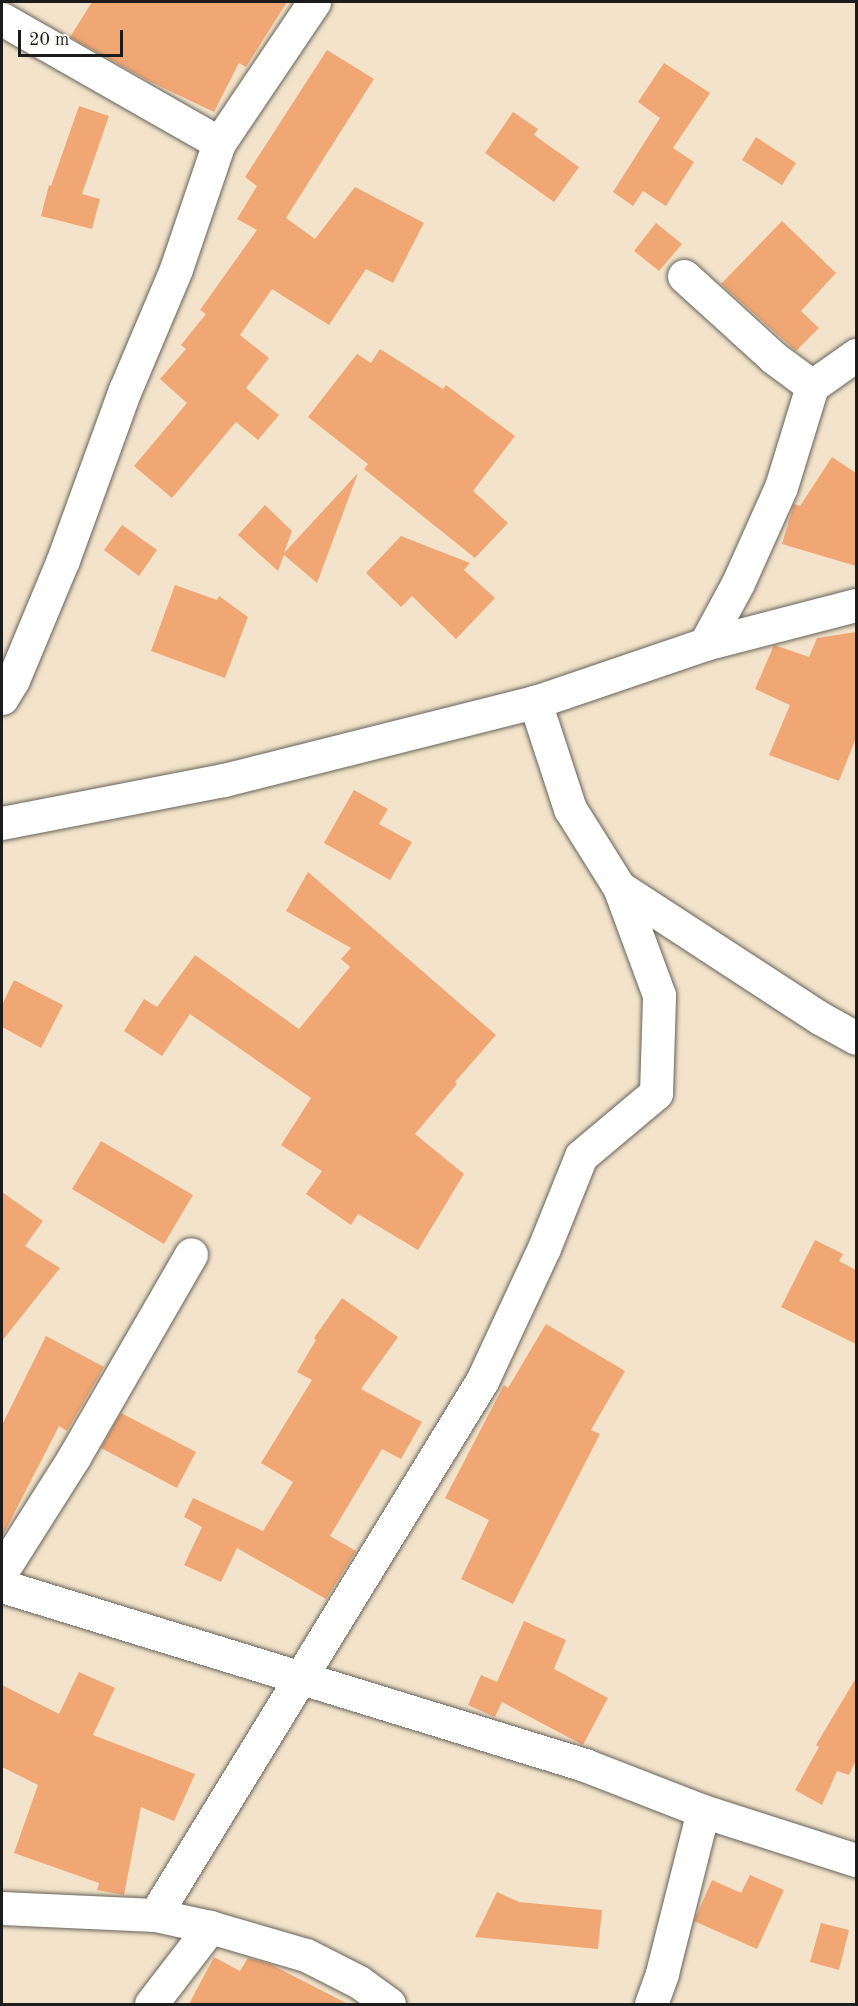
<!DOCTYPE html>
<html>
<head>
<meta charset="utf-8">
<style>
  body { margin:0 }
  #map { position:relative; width:858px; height:2006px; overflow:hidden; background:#f2e3ca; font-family:"Old Standard TT",serif }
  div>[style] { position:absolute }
  .building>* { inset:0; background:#f1a774 }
  .roads { filter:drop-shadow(0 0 2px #676259) drop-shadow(0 0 2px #676259) }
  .minor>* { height:33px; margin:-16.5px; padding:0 16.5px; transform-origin:16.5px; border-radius:16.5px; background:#fff }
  span { translate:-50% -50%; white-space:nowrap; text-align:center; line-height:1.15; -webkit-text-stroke:5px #f6f6f2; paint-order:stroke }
  .frame { position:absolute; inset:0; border:3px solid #1c1c1c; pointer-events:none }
  .scale { position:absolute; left:18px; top:30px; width:105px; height:27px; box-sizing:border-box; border:3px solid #1c1c1c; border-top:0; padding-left:8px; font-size:18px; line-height:21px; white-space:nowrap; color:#1c1c1c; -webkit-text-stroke:4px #f6f6f2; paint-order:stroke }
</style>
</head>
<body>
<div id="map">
  <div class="building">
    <i style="clip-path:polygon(92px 2px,287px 2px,246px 67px,239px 63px,214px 112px,147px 80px,70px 37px)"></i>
    <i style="clip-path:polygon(327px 50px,374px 79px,286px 218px,315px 239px,355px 187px,424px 223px,393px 283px,366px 269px,329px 325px,272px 289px,240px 335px,269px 358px,246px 388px,279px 415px,258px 440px,236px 422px,172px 498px,134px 466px,187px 403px,160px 379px,186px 349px,181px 345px,206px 314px,200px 310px,257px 230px,237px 219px,257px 186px,245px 177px)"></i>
    <i style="clip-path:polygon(664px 63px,710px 93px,673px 148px,694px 162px,666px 206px,643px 191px,633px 206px,613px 192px,660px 118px,638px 102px)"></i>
    <i style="clip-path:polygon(79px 106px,109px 116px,82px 194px,100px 199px,92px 229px,41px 216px,49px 185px,51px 186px)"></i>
    <i style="clip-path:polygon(513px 112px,538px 129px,534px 135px,579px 167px,554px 202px,485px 153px)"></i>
    <i style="clip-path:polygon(756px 137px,796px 163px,782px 185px,742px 160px)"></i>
    <i style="clip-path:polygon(782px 221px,836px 273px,801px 311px,819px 328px,796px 351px,721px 284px)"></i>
    <i style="clip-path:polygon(656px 223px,682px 244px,659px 271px,634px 251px)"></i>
    <i style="clip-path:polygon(380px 349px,443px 389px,446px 385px,515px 436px,473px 491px,508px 523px,475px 558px,364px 469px,368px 464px,308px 417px,357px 354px,371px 363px)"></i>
    <i style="clip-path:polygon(832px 457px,856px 473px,856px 566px,782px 544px,794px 504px,800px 506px)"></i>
    <i style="clip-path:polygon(358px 473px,317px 583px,284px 555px,278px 571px,238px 535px,265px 505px,292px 531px,284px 553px)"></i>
    <i style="clip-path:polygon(122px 525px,157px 550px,139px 576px,104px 550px)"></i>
    <i style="clip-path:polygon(401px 536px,470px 563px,464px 570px,495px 598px,456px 639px,412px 596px,401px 607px,366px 573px)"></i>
    <i style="clip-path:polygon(175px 585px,217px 600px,219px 596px,248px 617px,225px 678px,151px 651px)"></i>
    <i style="clip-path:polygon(856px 632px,856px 738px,839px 781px,769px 755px,790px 705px,755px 689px,774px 645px,809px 657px,817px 638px)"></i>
    <i style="clip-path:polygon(354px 790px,388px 809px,379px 824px,412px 842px,390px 880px,324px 843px)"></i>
    <i style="clip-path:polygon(308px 872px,496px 1035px,455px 1082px,457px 1084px,415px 1134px,464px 1174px,418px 1250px,358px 1214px,351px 1225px,306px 1194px,322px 1171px,281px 1145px,311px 1098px,190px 1014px,162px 1056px,124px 1031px,144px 999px,157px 1007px,195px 955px,299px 1029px,350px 967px,341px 959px,351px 948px,286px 911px)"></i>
    <i style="clip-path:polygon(14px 980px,63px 1005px,41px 1048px,2px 1027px,2px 1005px)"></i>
    <i style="clip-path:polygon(101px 1141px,193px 1195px,164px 1244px,72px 1189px)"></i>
    <i style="clip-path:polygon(2px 1192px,43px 1221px,25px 1246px,60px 1268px,2px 1341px)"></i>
    <i style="clip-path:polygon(815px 1240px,843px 1254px,839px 1261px,856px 1270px,856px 1344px,781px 1307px)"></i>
    <i style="clip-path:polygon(342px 1298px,398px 1337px,361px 1389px,422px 1422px,401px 1459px,382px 1449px,330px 1536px,356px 1551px,326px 1599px,237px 1548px,221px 1582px,184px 1565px,202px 1527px,184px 1517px,193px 1498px,263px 1531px,293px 1482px,261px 1463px,312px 1380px,297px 1372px,316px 1340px,314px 1338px)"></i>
    <i style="clip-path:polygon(546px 1324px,625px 1371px,591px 1430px,600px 1434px,513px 1604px,461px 1579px,489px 1520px,445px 1498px,504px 1385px,508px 1388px)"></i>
    <i style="clip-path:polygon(46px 1336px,104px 1367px,67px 1431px,59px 1426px,2px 1537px,2px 1425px)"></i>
    <i style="clip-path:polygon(121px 1413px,196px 1452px,177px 1488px,101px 1448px)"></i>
    <i style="clip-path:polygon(524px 1621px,566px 1640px,554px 1669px,608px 1698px,583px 1745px,502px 1702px,495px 1717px,468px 1705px,481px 1675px,497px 1682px)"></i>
    <i style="clip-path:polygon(79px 1672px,115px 1688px,93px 1735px,195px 1774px,174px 1821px,141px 1807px,124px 1895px,97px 1890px,99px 1883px,14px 1853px,38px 1785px,2px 1767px,2px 1685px,59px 1714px)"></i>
    <i style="clip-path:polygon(856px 1678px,856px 1760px,849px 1775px,837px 1771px,822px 1805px,795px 1790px,819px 1747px,816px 1745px)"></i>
    <i style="clip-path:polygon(750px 1875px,784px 1890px,757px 1949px,694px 1921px,712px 1880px,741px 1893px)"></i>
    <i style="clip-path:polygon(497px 1892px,519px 1902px,602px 1910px,598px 1949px,475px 1937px)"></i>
    <i style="clip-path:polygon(821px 1923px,849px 1930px,839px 1970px,810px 1962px)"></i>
    <i style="clip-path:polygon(214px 1957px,240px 1971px,248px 1958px,270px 1964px,348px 2004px,189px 2004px)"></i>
  </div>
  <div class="roads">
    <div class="minor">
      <i style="left:2px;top:19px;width:250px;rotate:29.7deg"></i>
      <i style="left:684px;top:276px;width:122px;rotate:42.3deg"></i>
      <i style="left:774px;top:358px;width:47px;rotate:36.4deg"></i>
      <i style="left:705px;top:644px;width:69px;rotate:-61.6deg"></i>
      <i style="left:738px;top:583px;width:105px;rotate:-65.9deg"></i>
      <i style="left:781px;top:487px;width:106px;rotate:-72.9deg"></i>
      <i style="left:812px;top:386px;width:54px;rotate:-35.2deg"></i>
      <i style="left:2px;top:698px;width:21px;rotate:-59deg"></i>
      <i style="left:13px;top:680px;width:130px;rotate:-67.4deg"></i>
      <i style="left:63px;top:560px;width:181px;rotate:-70deg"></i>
      <i style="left:125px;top:390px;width:131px;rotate:-67.1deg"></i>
      <i style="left:176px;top:269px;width:133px;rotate:-71.2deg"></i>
      <i style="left:219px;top:143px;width:170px;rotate:-56deg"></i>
      <i style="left:2px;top:823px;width:226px;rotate:-11deg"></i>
      <i style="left:224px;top:780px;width:321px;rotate:-14.1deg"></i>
      <i style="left:535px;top:702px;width:180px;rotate:-18.8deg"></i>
      <i style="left:705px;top:644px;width:156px;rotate:-14.5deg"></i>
      <i style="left:619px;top:887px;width:240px;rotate:33.1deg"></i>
      <i style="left:820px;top:1018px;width:41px;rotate:29.1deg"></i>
      <i style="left:2px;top:1571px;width:135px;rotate:-57.7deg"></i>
      <i style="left:74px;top:1457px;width:234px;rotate:-60deg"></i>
      <i style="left:2px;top:1586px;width:610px;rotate:17.07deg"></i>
      <i style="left:585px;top:1765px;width:127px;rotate:21.3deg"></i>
      <i style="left:703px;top:1811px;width:161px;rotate:17.8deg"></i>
      <i style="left:2px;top:1908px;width:153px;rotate:2.6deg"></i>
      <i style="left:155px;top:1915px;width:56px;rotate:12.3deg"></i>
      <i style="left:210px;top:1927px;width:100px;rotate:16.3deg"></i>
      <i style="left:306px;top:1955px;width:59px;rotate:27deg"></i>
      <i style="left:359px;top:1982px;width:37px;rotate:36deg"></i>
      <i style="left:155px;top:1915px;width:626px;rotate:-58.52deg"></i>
      <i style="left:482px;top:1381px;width:147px;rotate:-65deg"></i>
      <i style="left:544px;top:1248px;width:99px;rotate:-68.1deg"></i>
      <i style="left:581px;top:1156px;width:98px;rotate:-40deg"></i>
      <i style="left:656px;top:1093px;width:98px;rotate:-88.2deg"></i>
      <i style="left:659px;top:995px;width:115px;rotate:-110.3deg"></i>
      <i style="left:619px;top:887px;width:92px;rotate:-122.1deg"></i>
      <i style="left:570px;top:809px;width:113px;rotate:-108.1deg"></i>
      <i style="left:151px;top:2004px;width:97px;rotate:-52.5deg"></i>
      <i style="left:651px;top:2004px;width:33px;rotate:-70deg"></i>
      <i style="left:662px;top:1973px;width:167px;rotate:-75.8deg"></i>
    </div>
  </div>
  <div class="frame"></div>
  <div class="scale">20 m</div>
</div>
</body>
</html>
